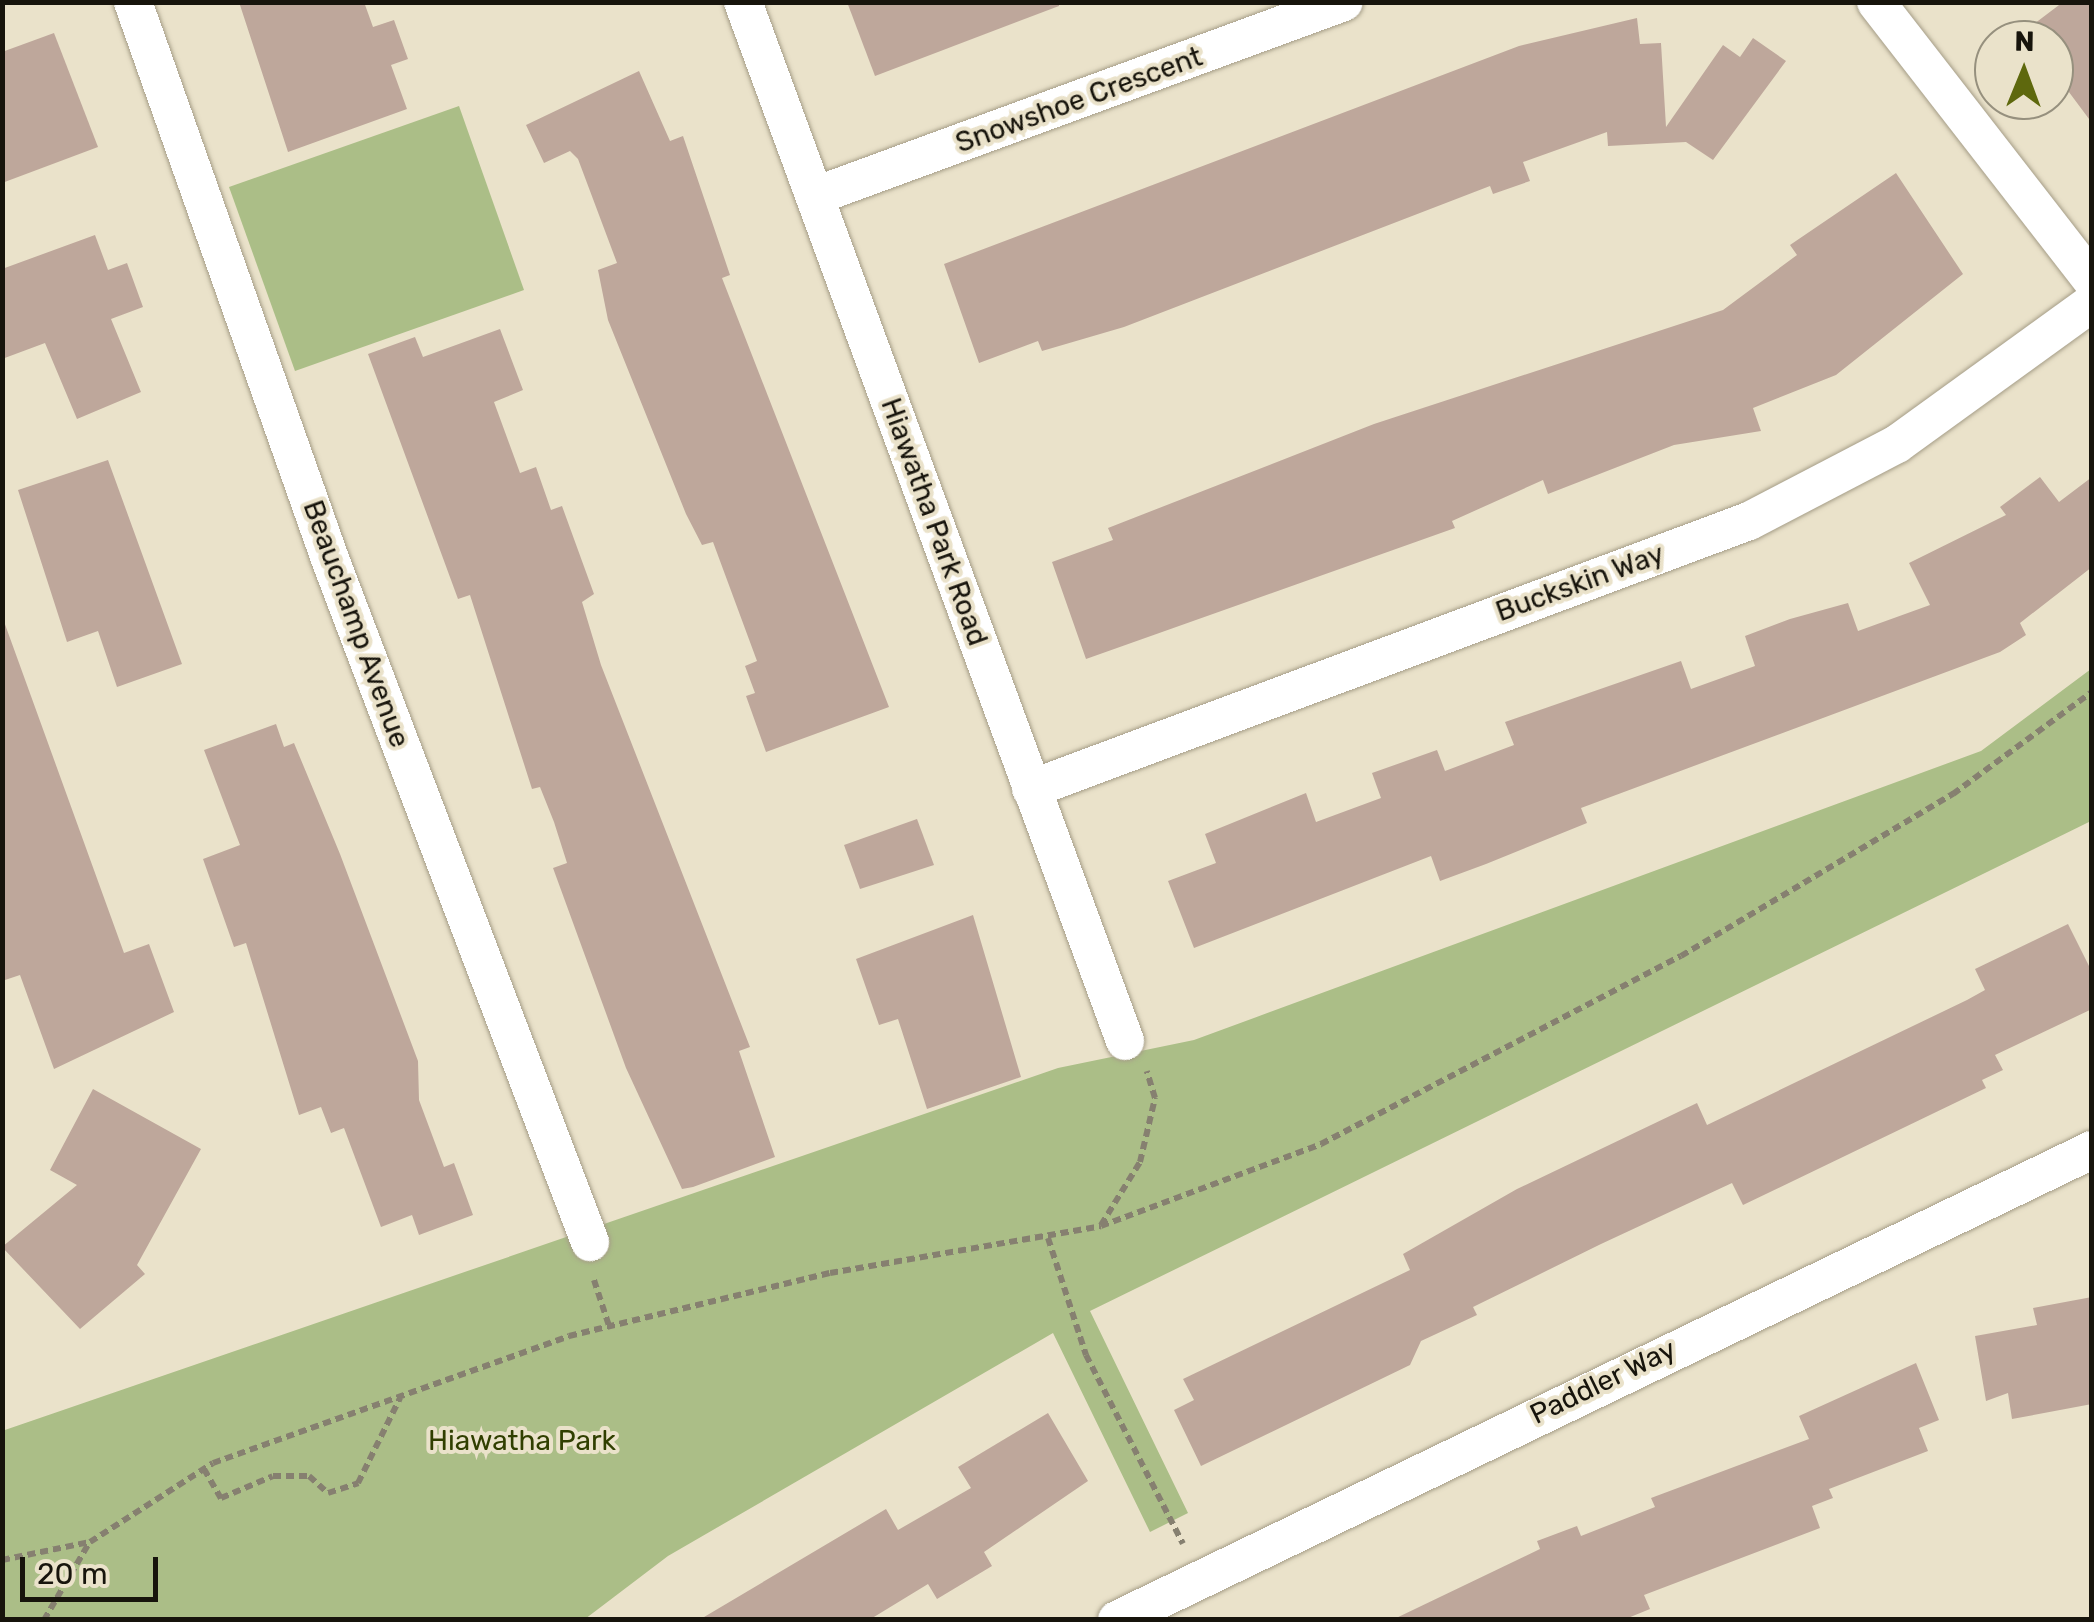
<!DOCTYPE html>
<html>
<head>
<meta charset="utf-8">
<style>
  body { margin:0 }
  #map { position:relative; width:2094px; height:1622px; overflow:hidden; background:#eae2ca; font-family:Rubik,sans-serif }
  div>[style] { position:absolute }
  .green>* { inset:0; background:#abbe87 }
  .building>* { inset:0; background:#bea79b }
  .path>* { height:6px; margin-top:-3px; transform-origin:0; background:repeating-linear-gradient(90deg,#868070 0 8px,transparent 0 13px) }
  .roads { filter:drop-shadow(0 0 2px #a59d87) drop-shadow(0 0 2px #a59d87) }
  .minor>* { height:38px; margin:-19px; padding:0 19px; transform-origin:19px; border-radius:19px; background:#fff }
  span { translate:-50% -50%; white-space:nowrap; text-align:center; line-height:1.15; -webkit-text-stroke:8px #eae2ca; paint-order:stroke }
  .street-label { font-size:28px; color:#17140c }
  .park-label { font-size:28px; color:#303f00 }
  .frame { position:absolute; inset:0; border:5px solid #17140c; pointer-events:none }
  .north { position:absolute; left:1974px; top:20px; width:100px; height:100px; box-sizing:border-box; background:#eae2ca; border:2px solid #96907e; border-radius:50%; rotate:1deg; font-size:28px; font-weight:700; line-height:40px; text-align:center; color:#17140c }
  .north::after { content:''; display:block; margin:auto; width:35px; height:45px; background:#5e680d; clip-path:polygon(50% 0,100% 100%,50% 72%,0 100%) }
  .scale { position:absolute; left:20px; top:1557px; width:138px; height:45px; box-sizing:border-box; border:5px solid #17140c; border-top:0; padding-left:12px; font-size:30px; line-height:35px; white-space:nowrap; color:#17140c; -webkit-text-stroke:8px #eae2ca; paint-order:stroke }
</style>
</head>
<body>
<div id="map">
  <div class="green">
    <i style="clip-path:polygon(459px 106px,524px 290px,295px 371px,229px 187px)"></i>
    <i style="clip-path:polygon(2091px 669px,2091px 821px,1090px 1311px,1188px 1513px,1150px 1532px,1053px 1333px,668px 1556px,585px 1619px,3px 1619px,2px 1431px,1058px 1068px,1194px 1040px,1981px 751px)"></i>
  </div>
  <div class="building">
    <i style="clip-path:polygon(239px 2px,364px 2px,373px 27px,394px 20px,408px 59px,391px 65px,407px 109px,288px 152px)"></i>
    <i style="clip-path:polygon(847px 2px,1059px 2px,1059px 6px,875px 76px)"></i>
    <i style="clip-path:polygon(2063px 2px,2092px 2px,2092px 123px,2054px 72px,2054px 40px,2013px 40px)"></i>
    <i style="clip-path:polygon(1637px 18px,1640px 44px,1661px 43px,1666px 127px,1723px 45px,1740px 57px,1753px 38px,1786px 61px,1713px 160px,1686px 142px,1608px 146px,1607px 132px,1523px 162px,1530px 181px,1493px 194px,1490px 186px,1124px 327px,1042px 351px,1038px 341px,979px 363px,944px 264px,1519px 46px)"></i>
    <i style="clip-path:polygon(54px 33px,98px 147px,2px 183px,2px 52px)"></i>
    <i style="clip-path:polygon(639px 71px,670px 141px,683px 136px,730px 275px,722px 278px,889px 707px,766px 752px,746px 696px,755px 693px,745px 666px,757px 661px,713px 542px,702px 545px,686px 514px,608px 320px,598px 270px,617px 263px,578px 159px,570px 151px,544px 163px,526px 125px)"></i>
    <i style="clip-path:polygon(1896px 173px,1963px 274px,1836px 375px,1753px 408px,1761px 431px,1674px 445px,1548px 494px,1543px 480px,1452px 521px,1455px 528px,1086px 659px,1052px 562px,1113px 540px,1108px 528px,1374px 424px,1723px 310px,1797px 255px,1790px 245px)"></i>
    <i style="clip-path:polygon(95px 235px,108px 270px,127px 263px,143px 307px,111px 319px,141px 392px,77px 419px,45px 343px,2px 359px,2px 269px)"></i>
    <i style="clip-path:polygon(500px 329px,523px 390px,494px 402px,520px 473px,536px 467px,551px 510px,562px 506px,594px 594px,582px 602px,601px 665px,750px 1047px,739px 1051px,775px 1157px,693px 1187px,682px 1189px,626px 1068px,553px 868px,567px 863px,554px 822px,540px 787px,532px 789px,470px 595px,458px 599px,368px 354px,415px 337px,423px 357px)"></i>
    <i style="clip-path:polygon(108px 460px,182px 664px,117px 687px,98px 631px,67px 642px,18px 490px)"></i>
    <i style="clip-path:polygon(2040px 477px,2059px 502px,2092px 477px,2092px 567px,2020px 623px,2026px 635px,2000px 652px,1581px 808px,1587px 823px,1486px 864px,1440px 881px,1431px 856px,1194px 948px,1168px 881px,1216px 863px,1205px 834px,1306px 793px,1316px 822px,1381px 798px,1372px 773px,1437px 750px,1445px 771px,1514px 745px,1505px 722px,1681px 661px,1691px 689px,1755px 666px,1745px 636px,1790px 619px,1848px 603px,1858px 631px,1930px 605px,1909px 563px,2006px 515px,2000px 507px)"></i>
    <i style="clip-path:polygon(2px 616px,124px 953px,149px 944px,174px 1012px,54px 1069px,20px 975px,2px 981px)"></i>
    <i style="clip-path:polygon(276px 724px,284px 747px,294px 743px,340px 854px,418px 1061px,419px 1100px,444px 1167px,454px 1163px,473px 1215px,419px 1235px,412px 1215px,381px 1227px,344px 1128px,331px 1133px,321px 1107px,299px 1115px,246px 943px,234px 947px,203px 859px,240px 845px,204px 750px)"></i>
    <i style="clip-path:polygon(917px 819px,934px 865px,860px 889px,844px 845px)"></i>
    <i style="clip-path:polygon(973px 915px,1021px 1077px,927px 1109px,898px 1019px,879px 1025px,856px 959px)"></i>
    <i style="clip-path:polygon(2068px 924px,2092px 972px,2092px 1009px,1995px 1055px,2003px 1070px,1982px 1080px,1986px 1088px,1743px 1205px,1732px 1183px,1601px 1244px,1473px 1307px,1477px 1315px,1421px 1341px,1410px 1365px,1201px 1466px,1174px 1410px,1194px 1400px,1183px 1379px,1410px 1270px,1403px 1254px,1517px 1189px,1697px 1103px,1707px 1125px,1967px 1000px,1985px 990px,1975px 969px)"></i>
    <i style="clip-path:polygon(93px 1089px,201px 1149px,137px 1265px,145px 1274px,80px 1329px,2px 1247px,77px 1185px,50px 1170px)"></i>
    <i style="clip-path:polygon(2092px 1297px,2092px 1404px,2012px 1419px,2008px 1393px,1986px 1401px,1975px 1336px,2037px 1325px,2033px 1308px)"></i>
    <i style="clip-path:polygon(1916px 1363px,1939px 1420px,1919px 1428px,1928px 1451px,1829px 1489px,1833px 1498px,1812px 1506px,1820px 1528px,1644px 1595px,1650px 1609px,1623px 1620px,1392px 1620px,1540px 1549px,1537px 1541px,1577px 1526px,1581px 1536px,1655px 1507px,1651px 1498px,1809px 1439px,1799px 1416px)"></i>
    <i style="clip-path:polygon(1048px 1413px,1088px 1481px,984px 1552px,992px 1566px,937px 1599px,928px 1584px,869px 1620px,699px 1620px,886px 1509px,898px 1530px,971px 1488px,958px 1467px)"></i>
  </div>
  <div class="path">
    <i style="left:1101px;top:1225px;width:74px;rotate:-58.2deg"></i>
    <i style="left:1140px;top:1162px;width:66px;rotate:-76.8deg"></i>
    <i style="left:1155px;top:1098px;width:28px;rotate:-107deg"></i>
    <i style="left:1048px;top:1238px;width:123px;rotate:72deg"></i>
    <i style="left:1086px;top:1355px;width:212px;rotate:62.8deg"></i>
    <i style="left:594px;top:1280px;width:48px;rotate:71.9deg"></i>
    <i style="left:204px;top:1469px;width:34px;rotate:60deg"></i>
    <i style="left:221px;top:1498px;width:56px;rotate:-22.9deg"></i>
    <i style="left:273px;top:1476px;width:36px"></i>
    <i style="left:309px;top:1476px;width:25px;rotate:42deg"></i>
    <i style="left:328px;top:1493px;width:32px;rotate:-18deg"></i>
    <i style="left:358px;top:1483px;width:95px;rotate:-63.7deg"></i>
    <i style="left:2px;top:1560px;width:90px;rotate:-11.6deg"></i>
    <i style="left:90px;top:1542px;width:146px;rotate:-32.7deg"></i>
    <i style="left:213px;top:1463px;width:378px;rotate:-19.6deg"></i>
    <i style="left:569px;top:1336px;width:268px;rotate:-13.6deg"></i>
    <i style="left:830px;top:1273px;width:275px;rotate:-9.8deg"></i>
    <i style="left:1101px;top:1226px;width:235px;rotate:-20.4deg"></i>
    <i style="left:1321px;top:1144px;width:406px;rotate:-27.6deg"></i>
    <i style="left:1681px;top:956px;width:317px;rotate:-30.8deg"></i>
    <i style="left:1953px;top:794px;width:172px;rotate:-36.3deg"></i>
    <i style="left:44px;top:1620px;width:89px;rotate:-59.7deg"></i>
  </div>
  <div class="roads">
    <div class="minor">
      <i style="left:133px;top:2px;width:591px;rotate:70.52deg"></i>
      <i style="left:330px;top:559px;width:731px;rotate:69.16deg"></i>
      <i style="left:743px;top:2px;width:1107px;rotate:69.81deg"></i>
      <i style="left:1876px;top:2px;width:352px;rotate:52.2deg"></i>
      <i style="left:815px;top:196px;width:563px;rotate:-20.14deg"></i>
      <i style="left:1031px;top:789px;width:766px;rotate:-20.47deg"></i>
      <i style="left:1749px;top:521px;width:167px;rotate:-27.5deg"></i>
      <i style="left:1897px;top:444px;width:241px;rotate:-35.9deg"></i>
      <i style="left:1117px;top:1620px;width:1082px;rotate:-25.74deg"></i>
    </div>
  </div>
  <div class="street-label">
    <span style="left:1079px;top:100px;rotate:-20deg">Snowshoe Crescent</span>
    <span style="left:934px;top:522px;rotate:70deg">Hiawatha Park Road</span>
    <span style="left:1580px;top:583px;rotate:-20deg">Buckskin Way</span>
    <span style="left:356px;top:624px;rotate:70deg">Beauchamp Avenue</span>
    <span style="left:1603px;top:1382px;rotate:-26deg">Paddler Way</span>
  </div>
  <div class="park-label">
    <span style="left:522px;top:1441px">Hiawatha Park</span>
  </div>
  <div class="frame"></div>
  <div class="north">N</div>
  <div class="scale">20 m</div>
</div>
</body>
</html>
